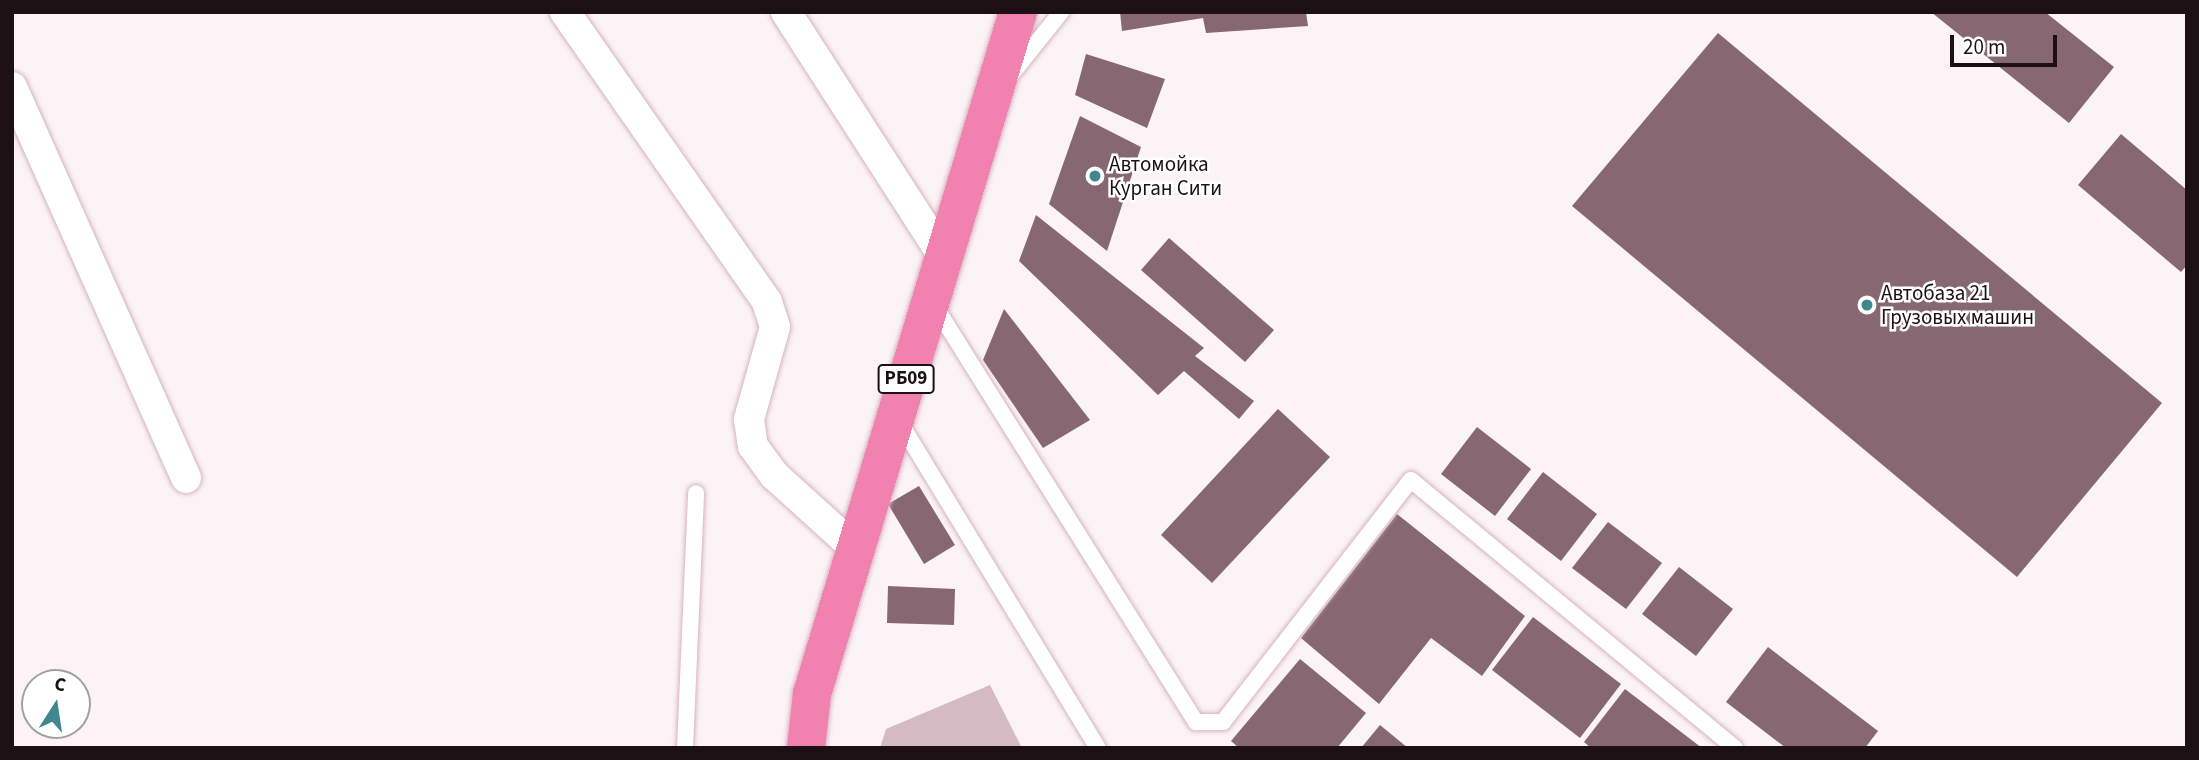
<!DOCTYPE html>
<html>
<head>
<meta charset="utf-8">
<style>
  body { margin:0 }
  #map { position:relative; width:2199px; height:760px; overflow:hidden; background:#fbf3f5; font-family:"Source Sans 3",sans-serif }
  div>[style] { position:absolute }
  .green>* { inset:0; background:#d3bac3 }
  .building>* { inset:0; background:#876772 }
  .roads { filter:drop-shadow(0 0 2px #d7b3c0) drop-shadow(0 0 2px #d7b3c0) }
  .lane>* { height:16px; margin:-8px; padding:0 8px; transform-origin:8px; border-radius:8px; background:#fff }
  .street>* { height:30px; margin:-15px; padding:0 15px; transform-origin:15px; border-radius:15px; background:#fff }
  .highway>* { height:38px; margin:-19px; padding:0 19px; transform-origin:19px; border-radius:19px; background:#f181af }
  .dots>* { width:19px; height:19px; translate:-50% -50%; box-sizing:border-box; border:4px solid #fff; border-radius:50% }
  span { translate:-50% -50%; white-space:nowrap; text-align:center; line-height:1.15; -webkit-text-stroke:5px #fff; paint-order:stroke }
  .shield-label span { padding:2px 5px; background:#fff; border:2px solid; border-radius:5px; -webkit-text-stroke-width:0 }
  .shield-label { font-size:19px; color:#1c1015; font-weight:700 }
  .poi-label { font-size:21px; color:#1c1015 }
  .left { translate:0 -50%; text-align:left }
  .frame { position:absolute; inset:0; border:14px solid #1c1015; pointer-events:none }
  .north { position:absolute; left:21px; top:669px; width:70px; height:70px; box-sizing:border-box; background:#fff; border:2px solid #a49fa1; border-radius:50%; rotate:12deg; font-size:19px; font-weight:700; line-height:28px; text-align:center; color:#1c1015 }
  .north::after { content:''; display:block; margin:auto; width:24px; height:32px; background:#408790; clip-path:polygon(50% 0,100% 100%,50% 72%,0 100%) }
  .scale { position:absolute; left:1950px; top:35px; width:107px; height:32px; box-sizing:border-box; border:4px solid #1c1015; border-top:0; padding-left:9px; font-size:21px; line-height:24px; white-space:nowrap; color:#1c1015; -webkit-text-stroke:5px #fff; paint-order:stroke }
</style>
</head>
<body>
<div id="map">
  <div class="green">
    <i style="clip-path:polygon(990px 685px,1022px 748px,880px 748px,886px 729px)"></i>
  </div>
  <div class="building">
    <i style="clip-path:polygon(1120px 12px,1306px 12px,1308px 26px,1206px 33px,1203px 18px,1122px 31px)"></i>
    <i style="clip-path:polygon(1931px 12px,2045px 12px,2114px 67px,2069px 123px)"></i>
    <i style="clip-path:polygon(1718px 33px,2162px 403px,2017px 577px,1572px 206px)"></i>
    <i style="clip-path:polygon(1086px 54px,1165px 79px,1147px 128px,1075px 95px)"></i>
    <i style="clip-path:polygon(1080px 116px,1141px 147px,1107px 251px,1049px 204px)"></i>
    <i style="clip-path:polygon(2121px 134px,2187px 190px,2187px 265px,2181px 272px,2078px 185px)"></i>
    <i style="clip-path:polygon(1036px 215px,1204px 348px,1195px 356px,1254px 401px,1239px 419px,1184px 371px,1158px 395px,1019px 261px)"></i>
    <i style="clip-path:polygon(1169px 238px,1274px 330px,1245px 362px,1141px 270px)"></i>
    <i style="clip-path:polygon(1004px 309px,1090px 420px,1043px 448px,983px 360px)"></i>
    <i style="clip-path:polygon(1278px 409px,1330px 457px,1212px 583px,1161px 535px)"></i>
    <i style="clip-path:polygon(1477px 427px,1531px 469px,1495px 516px,1441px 474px)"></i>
    <i style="clip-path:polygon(1543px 472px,1597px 514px,1561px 561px,1507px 519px)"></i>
    <i style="clip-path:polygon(919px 486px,955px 545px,924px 564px,888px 504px)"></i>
    <i style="clip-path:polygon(1397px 514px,1525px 616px,1482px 676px,1431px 638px,1379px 704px,1301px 638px)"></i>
    <i style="clip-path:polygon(1608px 522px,1662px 563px,1626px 609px,1572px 568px)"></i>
    <i style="clip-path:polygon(1679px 567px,1733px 609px,1696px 656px,1642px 614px)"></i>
    <i style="clip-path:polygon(888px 586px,955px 589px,954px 625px,887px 623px)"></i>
    <i style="clip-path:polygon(1533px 617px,1621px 684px,1580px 738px,1492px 670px)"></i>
    <i style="clip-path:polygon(1768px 647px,1878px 731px,1865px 748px,1786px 748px,1726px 702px)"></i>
    <i style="clip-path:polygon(1300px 659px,1366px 713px,1337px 748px,1239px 748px,1231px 741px)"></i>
    <i style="clip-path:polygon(1625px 689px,1702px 748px,1591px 748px,1584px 742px)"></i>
    <i style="clip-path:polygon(1380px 725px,1408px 748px,1361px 748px)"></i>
  </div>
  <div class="roads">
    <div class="lane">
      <i style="left:1010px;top:76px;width:82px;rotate:-51.4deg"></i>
      <i style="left:933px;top:303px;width:495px;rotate:57.9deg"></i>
      <i style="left:1196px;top:722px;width:27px"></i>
      <i style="left:1223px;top:722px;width:306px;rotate:-52.2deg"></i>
      <i style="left:1411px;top:480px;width:420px;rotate:39.6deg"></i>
      <i style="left:899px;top:421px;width:383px;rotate:58.7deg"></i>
      <i style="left:685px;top:748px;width:255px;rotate:-87.5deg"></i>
    </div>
    <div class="street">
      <i style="left:565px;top:12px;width:353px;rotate:55.1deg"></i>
      <i style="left:767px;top:302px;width:26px;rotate:72deg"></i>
      <i style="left:775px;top:327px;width:96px;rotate:105.8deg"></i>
      <i style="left:749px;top:419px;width:27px;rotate:82deg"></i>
      <i style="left:753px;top:446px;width:36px;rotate:54deg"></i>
      <i style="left:774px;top:475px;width:110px;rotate:42.1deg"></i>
      <i style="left:786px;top:12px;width:290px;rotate:57.2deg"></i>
      <i style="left:12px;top:87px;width:428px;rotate:66deg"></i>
    </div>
    <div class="highway">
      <i style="left:806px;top:748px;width:54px;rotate:-83.7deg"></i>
      <i style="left:812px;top:694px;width:712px;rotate:-73.19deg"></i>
    </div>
  </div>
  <div class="dots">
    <i style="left:1095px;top:176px;background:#408790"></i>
    <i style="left:1867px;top:305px;background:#408790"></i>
  </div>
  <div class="shield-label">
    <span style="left:906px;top:379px">РБ09</span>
  </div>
  <div class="poi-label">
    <span class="left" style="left:1109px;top:176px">Автомойка<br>Курган Сити</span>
    <span class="left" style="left:1881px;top:305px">Автобаза 21<br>Грузовых машин</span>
  </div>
  <div class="frame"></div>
  <div class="north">С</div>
  <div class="scale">20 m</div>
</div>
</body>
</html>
